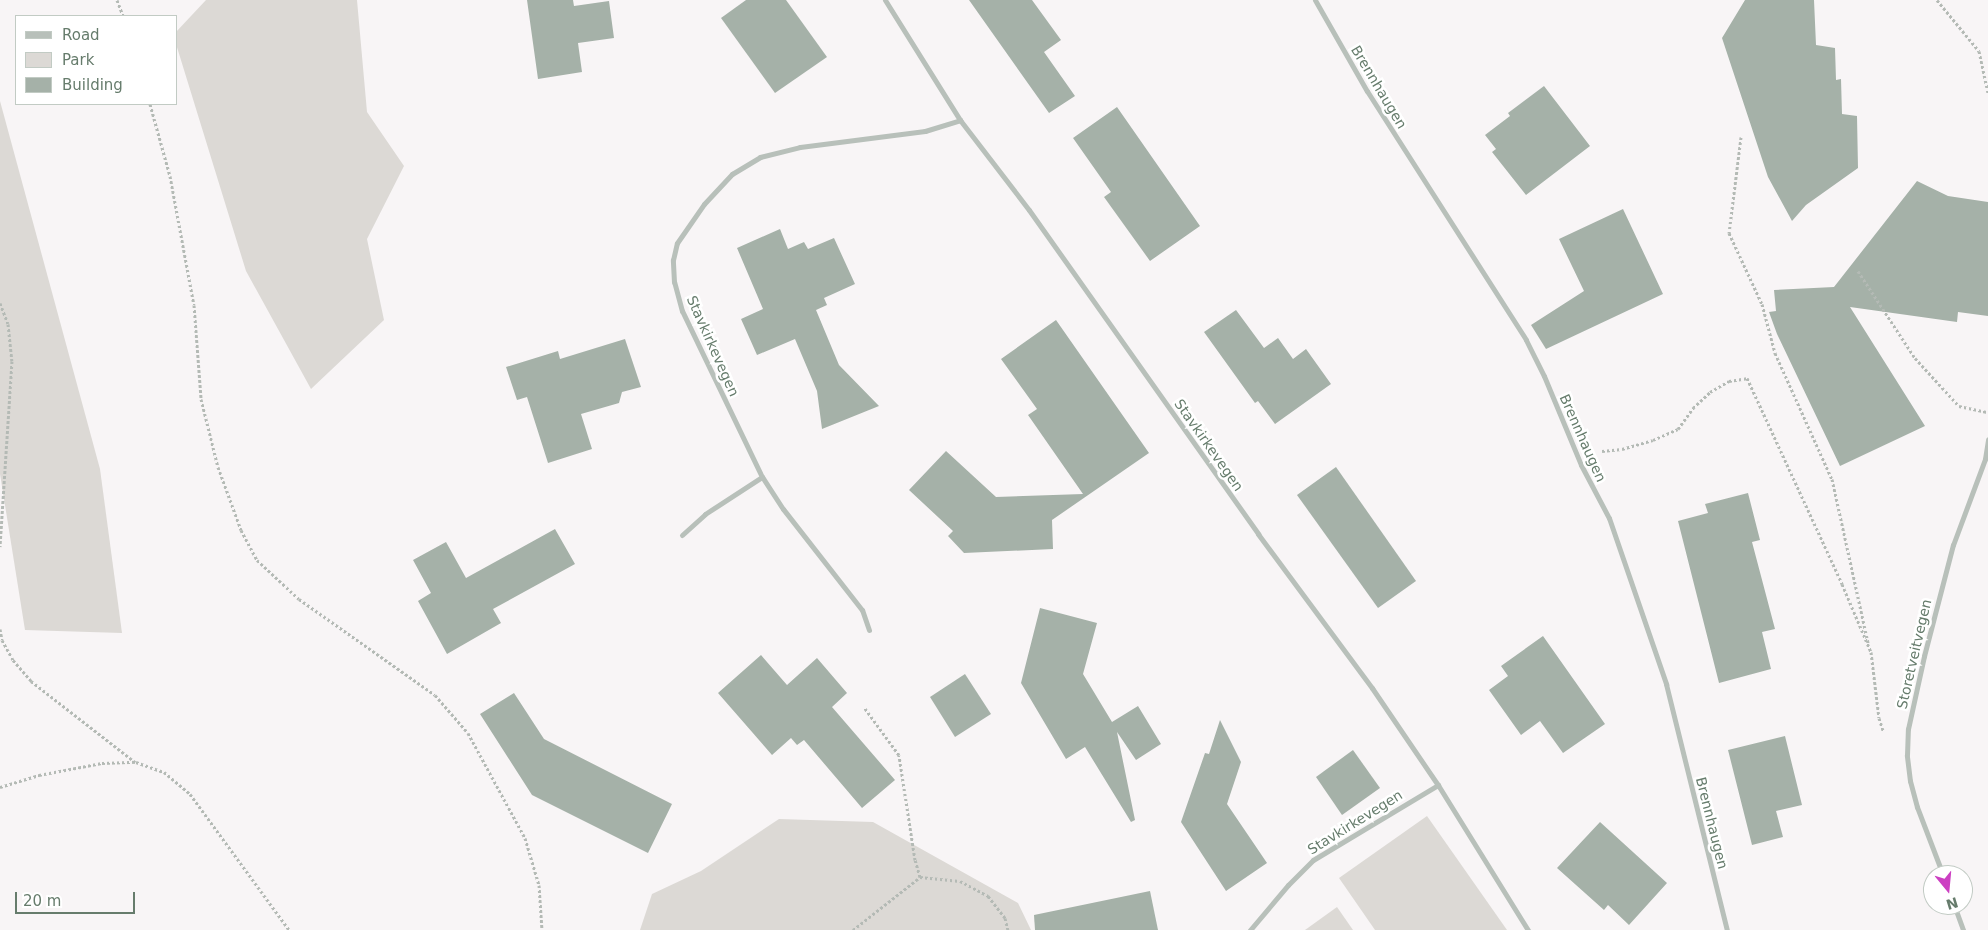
<!DOCTYPE html>
<html>
<head>
<meta charset="utf-8">
<style>
  body { margin:0 }
  #map { position:relative; width:1988px; height:930px; overflow:hidden; background:#f8f5f6; font-family:"DejaVu Sans",sans-serif }
  div>[style] { position:absolute }
  .green>* { inset:0; background:#dcd9d5 }
  .building>* { inset:0; background:#a5b1a8 }
  .path>* { height:3px; margin-top:-1.5px; transform-origin:0; background:repeating-linear-gradient(90deg,#b4bab5 0 2.5px,transparent 0 5px) }
  .street>* { height:5px; margin:-2.5px; padding:0 2.5px; transform-origin:2.5px; border-radius:2.5px; background:#b8c0ba }
  span { translate:-50% -50%; white-space:nowrap; text-align:center; line-height:1.15; -webkit-text-stroke:5px #fff; paint-order:stroke }
  .street-label { font-size:14px; color:#667c6c }
  .legend { position:absolute; left:15px; top:15px; width:162px; height:90px; box-sizing:border-box; background:#fff; border:1px solid #c2cbc4; margin:0; padding:6px 9px; list-style:none; font-size:15px; color:#667c6c }
  .legend li { display:flex; align-items:center; gap:10px; height:25px }
  .legend b { width:25px; border:1px solid #c2cbc4 }
  .north { position:absolute; left:1923px; top:865px; width:50px; height:50px; box-sizing:border-box; background:#fff; border:1px solid #c2cbc4; border-radius:50%; rotate:163deg; font-size:14px; font-weight:700; line-height:20px; text-align:center; color:#667c6c }
  .north::after { content:''; display:block; margin:auto; width:18px; height:22px; background:#cc40c2; clip-path:polygon(50% 0,100% 100%,50% 72%,0 100%) }
  .scale { position:absolute; left:15px; top:892px; width:120px; height:22px; box-sizing:border-box; border:2px solid #667c6c; border-top:0; padding-left:6px; font-size:15px; line-height:18px; white-space:nowrap; color:#667c6c; -webkit-text-stroke:4px #fff; paint-order:stroke }
</style>
</head>
<body>
<div id="map">
  <div class="green">
    <i style="clip-path:polygon(206px 0,357px 0,367px 112px,404px 166px,367px 239px,384px 320px,311px 389px,246px 271px,176px 44px,176px 32px)"></i>
    <i style="clip-path:polygon(0 101px,100px 469px,122px 633px,25px 630px,0 474px)"></i>
    <i style="clip-path:polygon(1427px 816px,1507px 930px,1375px 930px,1339px 878px)"></i>
    <i style="clip-path:polygon(779px 819px,873px 822px,1018px 903px,1031px 930px,640px 930px,652px 894px,701px 871px)"></i>
    <i style="clip-path:polygon(1337px 907px,1353px 930px,1305px 930px)"></i>
  </div>
  <div class="building">
    <i style="clip-path:polygon(527px 0,573px 0,574px 6px,609px 1px,614px 38px,578px 43px,582px 72px,538px 79px)"></i>
    <i style="clip-path:polygon(746px 0,786px 0,827px 57px,775px 93px,721px 18px)"></i>
    <i style="clip-path:polygon(969px 0,1032px 0,1061px 40px,1044px 52px,1075px 96px,1049px 113px)"></i>
    <i style="clip-path:polygon(1745px 0,1814px 0,1816px 45px,1835px 48px,1836px 80px,1841px 79px,1842px 114px,1857px 116px,1858px 168px,1806px 205px,1792px 221px,1768px 177px,1722px 38px)"></i>
    <i style="clip-path:polygon(1544px 86px,1590px 146px,1526px 195px,1492px 152px,1496px 149px,1485px 135px,1510px 116px,1508px 113px)"></i>
    <i style="clip-path:polygon(1117px 107px,1200px 226px,1150px 261px,1104px 197px,1111px 192px,1073px 138px)"></i>
    <i style="clip-path:polygon(1917px 181px,1948px 196px,1988px 202px,1988px 316px,1958px 312px,1957px 322px,1850px 307px,1925px 426px,1840px 466px,1777px 334px,1769px 312px,1776px 311px,1774px 290px,1834px 287px)"></i>
    <i style="clip-path:polygon(1623px 209px,1663px 294px,1546px 349px,1531px 325px,1584px 291px,1559px 239px)"></i>
    <i style="clip-path:polygon(780px 229px,788px 249px,804px 242px,808px 249px,834px 238px,855px 284px,824px 298px,827px 305px,816px 310px,839px 365px,879px 406px,822px 429px,817px 391px,795px 339px,757px 355px,741px 319px,763px 309px,737px 248px)"></i>
    <i style="clip-path:polygon(1236px 310px,1264px 348px,1278px 338px,1293px 359px,1306px 349px,1331px 384px,1275px 424px,1258px 401px,1255px 403px,1204px 332px)"></i>
    <i style="clip-path:polygon(1056px 320px,1149px 453px,1052px 520px,1053px 549px,964px 553px,948px 536px,953px 531px,909px 490px,946px 451px,996px 497px,1083px 494px,1028px 415px,1037px 409px,1001px 359px)"></i>
    <i style="clip-path:polygon(625px 339px,641px 387px,622px 392px,619px 403px,581px 414px,592px 449px,548px 463px,527px 397px,517px 400px,506px 367px,558px 351px,560px 359px)"></i>
    <i style="clip-path:polygon(1336px 467px,1416px 581px,1378px 608px,1297px 495px)"></i>
    <i style="clip-path:polygon(1748px 493px,1760px 540px,1752px 542px,1775px 629px,1762px 632px,1771px 669px,1719px 683px,1678px 521px,1708px 513px,1705px 504px)"></i>
    <i style="clip-path:polygon(555px 529px,575px 564px,493px 609px,501px 623px,447px 654px,418px 601px,431px 593px,413px 560px,446px 542px,466px 578px)"></i>
    <i style="clip-path:polygon(1040px 608px,1097px 623px,1083px 674px,1112px 722px,1138px 706px,1161px 744px,1136px 760px,1117px 732px,1135px 820px,1131px 822px,1085px 747px,1066px 759px,1021px 683px)"></i>
    <i style="clip-path:polygon(1543px 636px,1605px 724px,1563px 753px,1540px 721px,1521px 735px,1489px 690px,1508px 676px,1501px 666px)"></i>
    <i style="clip-path:polygon(761px 655px,787px 685px,817px 658px,847px 693px,832px 707px,895px 780px,862px 808px,804px 740px,797px 745px,791px 738px,772px 755px,718px 693px)"></i>
    <i style="clip-path:polygon(965px 674px,991px 714px,955px 737px,930px 697px)"></i>
    <i style="clip-path:polygon(514px 693px,544px 739px,672px 804px,648px 853px,532px 795px,480px 714px)"></i>
    <i style="clip-path:polygon(1220px 720px,1241px 762px,1227px 804px,1267px 863px,1226px 891px,1181px 822px,1205px 753px,1209px 754px)"></i>
    <i style="clip-path:polygon(1785px 736px,1802px 805px,1776px 811px,1783px 837px,1752px 845px,1728px 750px)"></i>
    <i style="clip-path:polygon(1353px 750px,1380px 788px,1342px 815px,1316px 777px)"></i>
    <i style="clip-path:polygon(1600px 822px,1667px 883px,1629px 925px,1608px 905px,1604px 910px,1557px 868px)"></i>
    <i style="clip-path:polygon(1150px 891px,1158px 930px,1035px 930px,1034px 915px)"></i>
  </div>
  <div class="path">
    <i style="left:117px;top:0;width:17px;rotate:69deg"></i>
    <i style="left:1937px;top:0;width:66px;rotate:50.5deg"></i>
    <i style="left:1979px;top:51px;width:43px;rotate:77.9deg"></i>
    <i style="left:150px;top:104px;width:75px;rotate:74.5deg"></i>
    <i style="left:170px;top:176px;width:131px;rotate:79.5deg"></i>
    <i style="left:194px;top:305px;width:94px;rotate:85.7deg"></i>
    <i style="left:201px;top:399px;width:70px;rotate:76deg"></i>
    <i style="left:218px;top:467px;width:67px;rotate:69.9deg"></i>
    <i style="left:241px;top:530px;width:34px;rotate:62deg"></i>
    <i style="left:257px;top:560px;width:57px;rotate:42.9deg"></i>
    <i style="left:299px;top:599px;width:166px;rotate:35.2deg"></i>
    <i style="left:435px;top:695px;width:50px;rotate:49deg"></i>
    <i style="left:468px;top:733px;width:119px;rotate:61.5deg"></i>
    <i style="left:525px;top:838px;width:49px;rotate:73.4deg"></i>
    <i style="left:539px;top:885px;width:45px;rotate:86.2deg"></i>
    <i style="left:1741px;top:137px;width:97px;rotate:97.1deg"></i>
    <i style="left:1729px;top:233px;width:78px;rotate:65.1deg"></i>
    <i style="left:1762px;top:304px;width:51px;rotate:75.1deg"></i>
    <i style="left:1775px;top:353px;width:138px;rotate:65.7deg"></i>
    <i style="left:1832px;top:479px;width:168px;rotate:77.6deg"></i>
    <i style="left:1858px;top:271px;width:104px;rotate:56.8deg"></i>
    <i style="left:1915px;top:358px;width:65px;rotate:47.5deg"></i>
    <i style="left:1959px;top:406px;width:30px;rotate:12deg"></i>
    <i style="left:0;top:303px;width:22px;rotate:69deg"></i>
    <i style="left:8px;top:324px;width:37px;rotate:84deg"></i>
    <i style="left:12px;top:361px;width:186px;rotate:93.7deg"></i>
    <i style="left:1602px;top:451px;width:20px;rotate:-6deg"></i>
    <i style="left:1622px;top:449px;width:32px;rotate:-16deg"></i>
    <i style="left:1653px;top:440px;width:27px;rotate:-24deg"></i>
    <i style="left:1678px;top:429px;width:26px;rotate:-54deg"></i>
    <i style="left:1693px;top:408px;width:23px;rotate:-43deg"></i>
    <i style="left:1710px;top:392px;width:22px;rotate:-30deg"></i>
    <i style="left:1729px;top:381px;width:18px;rotate:-9deg"></i>
    <i style="left:1747px;top:378px;width:227px;rotate:65.2deg"></i>
    <i style="left:1842px;top:584px;width:74px;rotate:66.9deg"></i>
    <i style="left:1871px;top:652px;width:66px;rotate:83.1deg"></i>
    <i style="left:1879px;top:718px;width:13px;rotate:72deg"></i>
    <i style="left:0;top:629px;width:11px;rotate:80deg"></i>
    <i style="left:2px;top:640px;width:23px;rotate:61deg"></i>
    <i style="left:13px;top:660px;width:28px;rotate:49deg"></i>
    <i style="left:31px;top:681px;width:132px;rotate:37.9deg"></i>
    <i style="left:0;top:787px;width:41px;rotate:-17.1deg"></i>
    <i style="left:39px;top:775px;width:64px;rotate:-10.8deg"></i>
    <i style="left:102px;top:763px;width:34px;rotate:-2deg"></i>
    <i style="left:136px;top:762px;width:30px;rotate:20deg"></i>
    <i style="left:164px;top:772px;width:34px;rotate:40deg"></i>
    <i style="left:190px;top:794px;width:168px;rotate:53.9deg"></i>
    <i style="left:920px;top:877px;width:40px;rotate:5.7deg"></i>
    <i style="left:960px;top:881px;width:32px;rotate:28deg"></i>
    <i style="left:988px;top:896px;width:28px;rotate:52deg"></i>
    <i style="left:1005px;top:918px;width:12px;rotate:76deg"></i>
    <i style="left:853px;top:930px;width:85px;rotate:-38.3deg"></i>
    <i style="left:920px;top:877px;width:18px;rotate:-106deg"></i>
    <i style="left:915px;top:860px;width:106px;rotate:-98.7deg"></i>
    <i style="left:899px;top:755px;width:59px;rotate:-126.1deg"></i>
  </div>
  <div class="street">
    <i style="left:885px;top:0;width:142px;rotate:58deg"></i>
    <i style="left:960px;top:120px;width:113px;rotate:52.5deg"></i>
    <i style="left:1029px;top:210px;width:397px;rotate:54.7deg"></i>
    <i style="left:1258px;top:534px;width:192px;rotate:53.5deg"></i>
    <i style="left:1372px;top:688px;width:117px;rotate:55.8deg"></i>
    <i style="left:1438px;top:785px;width:171px;rotate:58.2deg"></i>
    <i style="left:1315px;top:0;width:105px;rotate:60.3deg"></i>
    <i style="left:1367px;top:91px;width:295px;rotate:57.4deg"></i>
    <i style="left:1526px;top:340px;width:40px;rotate:63.4deg"></i>
    <i style="left:1544px;top:376px;width:96px;rotate:67.4deg"></i>
    <i style="left:1581px;top:465px;width:60px;rotate:62.2deg"></i>
    <i style="left:1609px;top:518px;width:176px;rotate:71deg"></i>
    <i style="left:1666px;top:684px;width:253px;rotate:76.1deg"></i>
    <i style="left:682px;top:535px;width:31px;rotate:-42deg"></i>
    <i style="left:705px;top:514px;width:68px;rotate:-33deg"></i>
    <i style="left:869px;top:630px;width:21px;rotate:-109deg"></i>
    <i style="left:862px;top:610px;width:128px;rotate:-128deg"></i>
    <i style="left:783px;top:509px;width:38px;rotate:-123deg"></i>
    <i style="left:762px;top:477px;width:184px;rotate:-115.7deg"></i>
    <i style="left:682px;top:311px;width:30px;rotate:-105deg"></i>
    <i style="left:674px;top:282px;width:22px;rotate:-93deg"></i>
    <i style="left:673px;top:260px;width:17px;rotate:-77deg"></i>
    <i style="left:677px;top:243px;width:47px;rotate:-55.3deg"></i>
    <i style="left:704px;top:204px;width:41px;rotate:-47deg"></i>
    <i style="left:732px;top:174px;width:33px;rotate:-31deg"></i>
    <i style="left:760px;top:157px;width:41px;rotate:-14deg"></i>
    <i style="left:800px;top:147px;width:126px;rotate:-7.3deg"></i>
    <i style="left:925px;top:131px;width:37px;rotate:-17deg"></i>
    <i style="left:1943px;top:875px;width:73px;rotate:-110.9deg"></i>
    <i style="left:1917px;top:807px;width:27px;rotate:-105deg"></i>
    <i style="left:1910px;top:781px;width:26px;rotate:-97deg"></i>
    <i style="left:1907px;top:755px;width:26px;rotate:-88deg"></i>
    <i style="left:1908px;top:729px;width:75px;rotate:-77.6deg"></i>
    <i style="left:1924px;top:656px;width:115px;rotate:-75.4deg"></i>
    <i style="left:1953px;top:545px;width:92px;rotate:-69.6deg"></i>
    <i style="left:1985px;top:459px;width:20px;rotate:-81deg"></i>
    <i style="left:1954px;top:905px;width:27px;rotate:70deg"></i>
    <i style="left:1250px;top:930px;width:59px;rotate:-49.8deg"></i>
    <i style="left:1288px;top:885px;width:35px;rotate:-45deg"></i>
    <i style="left:1313px;top:860px;width:146px;rotate:-31deg"></i>
  </div>
  <div class="street-label">
    <span style="left:1379px;top:87px;rotate:59deg">Brennhaugen</span>
    <span style="left:713px;top:346px;rotate:66deg">Stavkirkevegen</span>
    <span style="left:1583px;top:438px;rotate:66deg">Brennhaugen</span>
    <span style="left:1209px;top:445px;rotate:55deg">Stavkirkevegen</span>
    <span style="left:1914px;top:654px;rotate:-77deg">Storetveitvegen</span>
    <span style="left:1355px;top:822px;rotate:-32deg">Stavkirkevegen</span>
    <span style="left:1712px;top:823px;rotate:76deg">Brennhaugen</span>
  </div>
  <ul class="legend">
  <li><b style="height:6px;background:#b8c0ba"></b>Road</li>
  <li><b style="height:14px;background:#dcd9d5"></b>Park</li>
  <li><b style="height:14px;background:#a5b1a8"></b>Building</li>
  </ul>
  <div class="north">N</div>
  <div class="scale">20 m</div>
</div>
</body>
</html>
